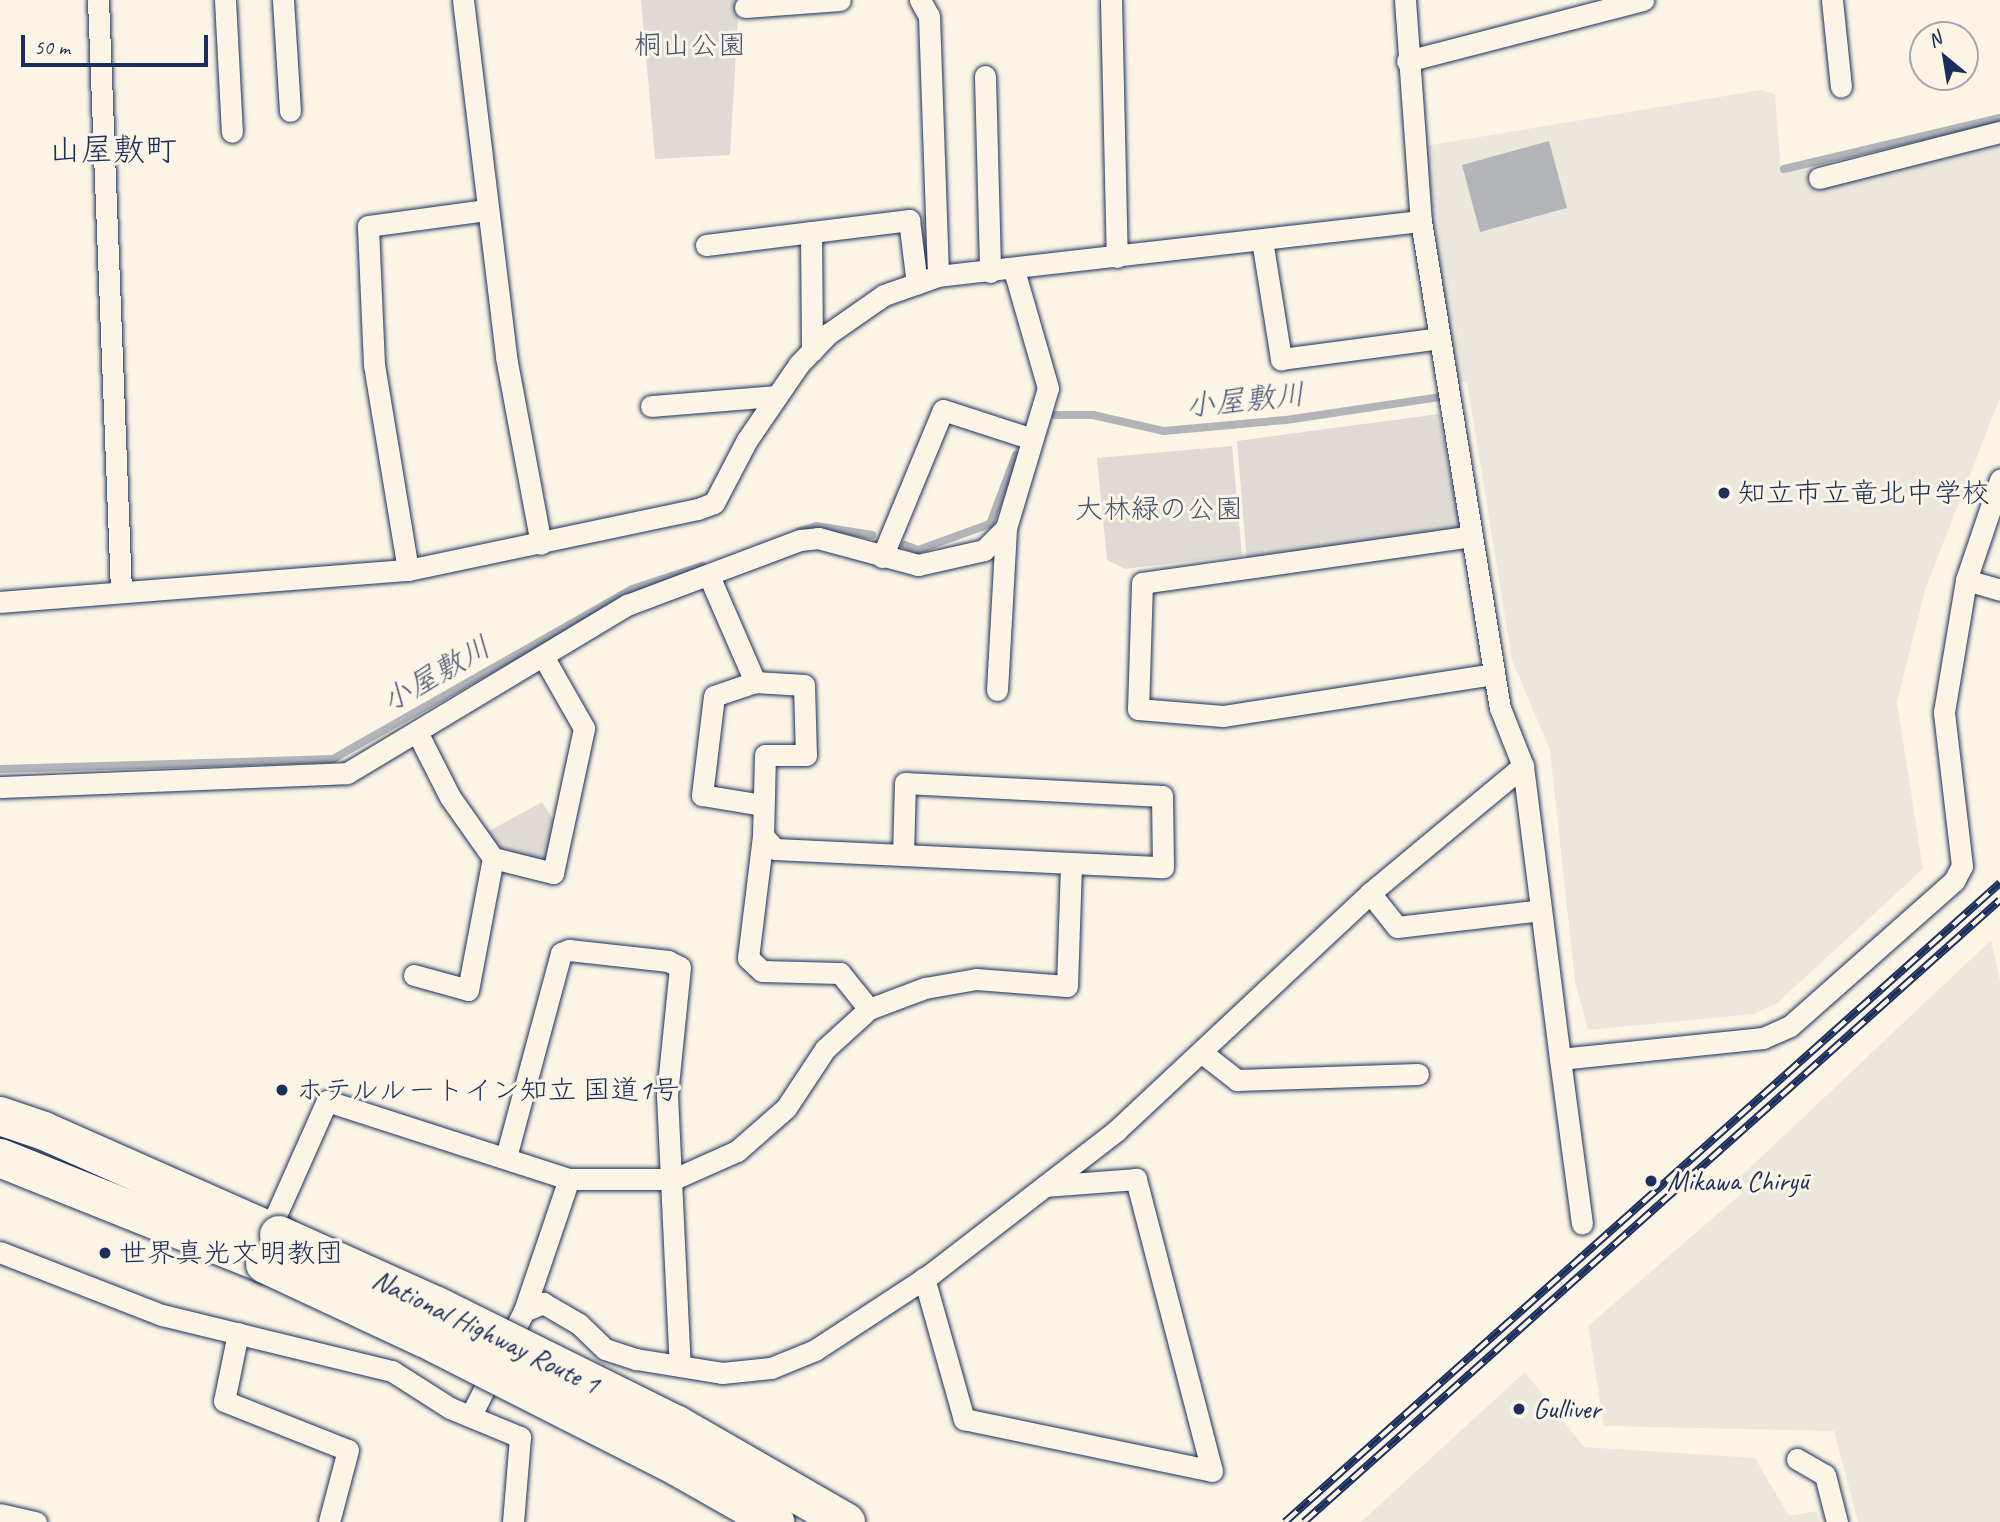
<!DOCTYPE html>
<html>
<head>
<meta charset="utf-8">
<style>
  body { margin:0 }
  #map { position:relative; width:2000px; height:1522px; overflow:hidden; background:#fcf5e5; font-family:Caveat,"Klee One",sans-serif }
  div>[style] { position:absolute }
  .built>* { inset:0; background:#ece7dc }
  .green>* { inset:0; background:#dfdbd4 }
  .water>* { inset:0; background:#b2b4b8 }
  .stream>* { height:8px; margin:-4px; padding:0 4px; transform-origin:4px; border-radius:4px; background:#b2b4b8 }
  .roads { filter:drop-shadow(0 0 2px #1b2f5e) drop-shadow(0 0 2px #1b2f5e) }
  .street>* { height:21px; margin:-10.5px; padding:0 10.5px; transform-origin:10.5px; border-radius:10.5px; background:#fcf5e5 }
  .highway>* { height:38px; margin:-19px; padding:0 19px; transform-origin:19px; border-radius:19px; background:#fcf5e5 }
  .rail>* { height:8px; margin-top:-4px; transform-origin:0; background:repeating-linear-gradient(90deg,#fcf5e5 0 16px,#1b2f5e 0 32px); box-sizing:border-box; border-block:2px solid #1b2f5e }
  .bridges { filter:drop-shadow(0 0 2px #1b2f5e) drop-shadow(0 0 2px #1b2f5e) }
  .highway-bridge>* { height:38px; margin:-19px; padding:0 19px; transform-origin:19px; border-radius:19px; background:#fcf5e5 }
  .dots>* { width:19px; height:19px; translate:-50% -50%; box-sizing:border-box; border:4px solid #fcf5e5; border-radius:50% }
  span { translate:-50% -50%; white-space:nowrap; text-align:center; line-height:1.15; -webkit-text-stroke:6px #fcf5e5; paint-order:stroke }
  .park-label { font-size:28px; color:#425176 }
  .poi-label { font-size:28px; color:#1b2f5e }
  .left { translate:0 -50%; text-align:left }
  .street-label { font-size:28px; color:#1b2f5e }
  .water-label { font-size:30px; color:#485779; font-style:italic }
  .quarter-label { font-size:32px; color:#1b2f5e }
  .north { position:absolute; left:1909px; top:21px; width:70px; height:70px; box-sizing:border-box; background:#fcf5e5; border:2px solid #a2a6af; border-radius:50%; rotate:330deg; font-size:19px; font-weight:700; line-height:28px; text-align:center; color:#1b2f5e }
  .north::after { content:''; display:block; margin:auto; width:24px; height:32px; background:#1b2f5e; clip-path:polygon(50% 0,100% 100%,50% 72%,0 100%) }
  .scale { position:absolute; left:21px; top:35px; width:187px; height:32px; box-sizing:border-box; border:4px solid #1b2f5e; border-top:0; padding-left:9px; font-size:21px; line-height:24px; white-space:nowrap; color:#1b2f5e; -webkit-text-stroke:5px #fcf5e5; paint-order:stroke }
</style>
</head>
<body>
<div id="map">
  <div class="built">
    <i style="clip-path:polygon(1761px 90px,1775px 94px,1781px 172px,1811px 165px,1823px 185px,2000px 145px,2000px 398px,1926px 587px,1897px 702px,1923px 869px,1776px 1004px,1753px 1014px,1588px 1030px,1575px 981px,1550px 750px,1512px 660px,1467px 382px,1458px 382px,1430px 216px,1425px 146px)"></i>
    <i style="clip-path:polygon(1991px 940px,2000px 981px,2000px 1522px,1858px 1522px,1834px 1431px,1604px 1426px,1588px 1326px,1749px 1187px,1739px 1178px)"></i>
    <i style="clip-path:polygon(1525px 1372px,1584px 1447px,1755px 1458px,1789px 1516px,1817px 1511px,1820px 1522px,1361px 1522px)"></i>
  </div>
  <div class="green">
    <i style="clip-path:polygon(641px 0,739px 0,730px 155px,655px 159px)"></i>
    <i style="clip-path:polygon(1439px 414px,1461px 531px,1247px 562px,1237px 441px)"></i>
    <i style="clip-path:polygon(1232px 446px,1242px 555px,1125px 569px,1107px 560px,1097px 458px)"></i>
    <i style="clip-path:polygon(542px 802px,559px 829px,549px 865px,493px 851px,482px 835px)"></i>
  </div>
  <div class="water">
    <i style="clip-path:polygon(1549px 141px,1567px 208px,1480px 232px,1462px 165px)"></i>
  </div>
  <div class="stream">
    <i style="left:1784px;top:169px;width:222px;rotate:-13.3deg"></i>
    <i style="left:1055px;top:415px;width:38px"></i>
    <i style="left:1093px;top:415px;width:73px;rotate:12.7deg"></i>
    <i style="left:1164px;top:431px;width:122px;rotate:-5.2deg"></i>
    <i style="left:1286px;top:420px;width:155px;rotate:-8.5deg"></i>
    <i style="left:800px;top:531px;width:17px;rotate:-17deg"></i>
    <i style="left:816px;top:526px;width:57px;rotate:9.1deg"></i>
    <i style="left:905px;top:545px;width:14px;rotate:21deg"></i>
    <i style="left:918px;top:550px;width:77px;rotate:-19.9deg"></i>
    <i style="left:990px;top:524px;width:74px;rotate:-69.4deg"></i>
    <i style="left:0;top:769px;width:333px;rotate:-1.7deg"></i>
    <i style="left:333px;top:759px;width:344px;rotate:-29.6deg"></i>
    <i style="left:632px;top:589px;width:74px;rotate:-18.2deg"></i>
  </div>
  <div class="roads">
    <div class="street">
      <i style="left:98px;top:0;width:591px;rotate:87.77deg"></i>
      <i style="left:225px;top:0;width:132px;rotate:87deg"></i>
      <i style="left:283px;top:0;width:111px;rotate:86.4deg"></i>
      <i style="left:463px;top:0;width:360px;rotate:83.1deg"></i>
      <i style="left:506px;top:357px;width:190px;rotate:79.4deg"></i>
      <i style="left:920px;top:0;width:18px;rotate:61deg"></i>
      <i style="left:929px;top:16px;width:260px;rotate:88deg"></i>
      <i style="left:1111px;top:0;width:257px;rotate:88.7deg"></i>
      <i style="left:1405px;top:0;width:222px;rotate:85.9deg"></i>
      <i style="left:1421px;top:221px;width:493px;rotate:80.8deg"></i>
      <i style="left:1500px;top:708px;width:62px;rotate:68.4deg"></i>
      <i style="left:1523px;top:766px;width:295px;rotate:82.8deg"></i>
      <i style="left:1560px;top:1059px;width:204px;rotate:-5.9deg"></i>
      <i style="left:1763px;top:1038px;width:30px;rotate:-24deg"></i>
      <i style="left:1790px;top:1026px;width:219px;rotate:-41.5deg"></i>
      <i style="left:1954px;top:881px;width:17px;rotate:-62deg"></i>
      <i style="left:1962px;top:866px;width:155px;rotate:-96.7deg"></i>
      <i style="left:1944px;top:712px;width:134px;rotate:-80.5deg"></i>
      <i style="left:1966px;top:580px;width:106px;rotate:-71.2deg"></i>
      <i style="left:1832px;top:0;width:87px;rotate:84.1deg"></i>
      <i style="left:745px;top:7px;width:95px;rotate:-4.2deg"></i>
      <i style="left:1407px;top:61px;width:244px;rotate:-14.5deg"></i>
      <i style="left:985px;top:76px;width:196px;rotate:88.5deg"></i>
      <i style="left:1819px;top:178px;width:187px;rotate:-14.3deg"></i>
      <i style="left:811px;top:232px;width:119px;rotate:89.5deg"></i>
      <i style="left:1262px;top:240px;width:121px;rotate:80.9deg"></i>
      <i style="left:1281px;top:359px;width:160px;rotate:-7.5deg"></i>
      <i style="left:706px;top:245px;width:205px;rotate:-7deg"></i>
      <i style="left:909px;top:220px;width:64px;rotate:82.9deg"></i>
      <i style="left:651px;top:406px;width:125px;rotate:-4.6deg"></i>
      <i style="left:1472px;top:536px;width:333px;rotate:171.9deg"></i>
      <i style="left:1142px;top:583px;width:126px;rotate:91.8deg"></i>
      <i style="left:1138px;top:709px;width:85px;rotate:4.7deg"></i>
      <i style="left:1223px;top:716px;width:274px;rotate:-8.8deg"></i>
      <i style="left:882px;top:557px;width:159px;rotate:-67.5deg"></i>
      <i style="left:943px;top:410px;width:94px;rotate:18deg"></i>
      <i style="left:408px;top:570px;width:208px;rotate:-99.4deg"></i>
      <i style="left:374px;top:365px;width:139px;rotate:-92.5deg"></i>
      <i style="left:368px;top:226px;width:120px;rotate:-7.7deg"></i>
      <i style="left:709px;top:576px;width:116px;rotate:66.5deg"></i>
      <i style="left:755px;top:682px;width:49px;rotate:3.5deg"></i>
      <i style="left:804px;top:685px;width:70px;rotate:88.4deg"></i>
      <i style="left:806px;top:755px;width:41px;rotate:180deg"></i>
      <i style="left:765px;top:755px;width:81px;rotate:91.4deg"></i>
      <i style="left:763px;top:836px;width:123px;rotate:97deg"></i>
      <i style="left:748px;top:958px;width:19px;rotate:43deg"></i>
      <i style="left:762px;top:971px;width:78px;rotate:1.5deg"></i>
      <i style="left:840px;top:973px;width:46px;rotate:51.1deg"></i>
      <i style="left:1966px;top:580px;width:35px;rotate:16deg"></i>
      <i style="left:0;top:602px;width:409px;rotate:-4.5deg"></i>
      <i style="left:408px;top:570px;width:296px;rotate:-11.9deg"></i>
      <i style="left:698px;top:509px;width:17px;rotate:-21deg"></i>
      <i style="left:714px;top:503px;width:71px;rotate:-62.4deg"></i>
      <i style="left:747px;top:440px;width:92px;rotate:-55.6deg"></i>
      <i style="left:799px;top:364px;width:42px;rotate:-46deg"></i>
      <i style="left:828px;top:334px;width:68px;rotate:-34.9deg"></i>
      <i style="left:884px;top:295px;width:57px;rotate:-19.4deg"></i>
      <i style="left:938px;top:276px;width:486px;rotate:-6.5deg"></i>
      <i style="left:755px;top:682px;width:43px;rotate:161.1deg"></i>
      <i style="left:714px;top:696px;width:100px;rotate:96.9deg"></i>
      <i style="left:702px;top:795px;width:62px;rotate:9.3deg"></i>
      <i style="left:997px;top:690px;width:162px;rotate:-86.8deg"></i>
      <i style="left:417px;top:732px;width:73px;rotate:63.1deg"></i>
      <i style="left:450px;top:797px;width:75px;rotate:54.8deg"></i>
      <i style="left:493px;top:858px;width:62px;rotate:14deg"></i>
      <i style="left:553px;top:873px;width:148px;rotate:-77.9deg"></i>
      <i style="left:584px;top:728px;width:83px;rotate:-119.7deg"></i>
      <i style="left:0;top:787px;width:347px;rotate:-2.3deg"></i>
      <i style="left:347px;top:773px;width:327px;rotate:-31deg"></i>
      <i style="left:627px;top:605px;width:185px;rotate:-20.6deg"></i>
      <i style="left:800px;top:540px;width:18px;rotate:-6deg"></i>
      <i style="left:818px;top:538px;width:104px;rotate:15.1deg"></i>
      <i style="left:918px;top:565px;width:68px;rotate:-12.8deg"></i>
      <i style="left:984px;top:550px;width:31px;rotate:-45deg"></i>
      <i style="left:1006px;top:528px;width:146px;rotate:-73.3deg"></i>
      <i style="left:1048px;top:388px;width:123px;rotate:-106.1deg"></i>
      <i style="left:763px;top:836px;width:18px;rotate:47deg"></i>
      <i style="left:775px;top:849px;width:388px;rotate:2.7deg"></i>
      <i style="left:1163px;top:867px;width:71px;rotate:-90.8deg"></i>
      <i style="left:1162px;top:796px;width:257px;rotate:-177.1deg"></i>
      <i style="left:905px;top:783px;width:72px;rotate:91.6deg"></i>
      <i style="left:1370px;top:893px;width:43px;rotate:51.5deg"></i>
      <i style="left:1397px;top:927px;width:145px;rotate:-6.7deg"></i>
      <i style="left:414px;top:975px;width:56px;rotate:15.5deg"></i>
      <i style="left:468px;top:990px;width:134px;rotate:-79.3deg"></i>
      <i style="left:1201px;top:1052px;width:46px;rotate:37.9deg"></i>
      <i style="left:1237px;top:1080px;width:181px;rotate:-1.9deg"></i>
      <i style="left:1560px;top:1059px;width:166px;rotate:82.4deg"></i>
      <i style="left:506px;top:1157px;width:211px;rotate:-74.9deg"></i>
      <i style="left:561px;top:953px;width:9px;rotate:-21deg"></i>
      <i style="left:569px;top:950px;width:100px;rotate:6.3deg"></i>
      <i style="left:668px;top:961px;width:13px;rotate:27deg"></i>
      <i style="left:680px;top:967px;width:129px;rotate:95.8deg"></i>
      <i style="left:667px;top:1095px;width:271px;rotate:87.3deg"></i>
      <i style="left:269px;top:1231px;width:142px;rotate:-66deg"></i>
      <i style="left:327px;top:1101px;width:254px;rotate:17.9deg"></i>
      <i style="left:569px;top:1179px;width:105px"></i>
      <i style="left:674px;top:1179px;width:69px;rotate:-24deg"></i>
      <i style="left:737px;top:1151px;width:65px;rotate:-41.3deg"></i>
      <i style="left:786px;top:1108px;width:71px;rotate:-56.5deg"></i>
      <i style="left:825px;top:1049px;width:59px;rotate:-42.3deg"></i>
      <i style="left:869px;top:1009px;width:60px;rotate:-20.6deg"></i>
      <i style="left:925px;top:988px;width:52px;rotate:-10deg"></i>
      <i style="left:976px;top:979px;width:91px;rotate:4.4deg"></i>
      <i style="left:1067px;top:986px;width:120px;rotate:-88.1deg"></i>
      <i style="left:0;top:1252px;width:174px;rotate:21.3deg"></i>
      <i style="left:162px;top:1315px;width:237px;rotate:13.7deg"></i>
      <i style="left:392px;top:1371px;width:69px;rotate:32.5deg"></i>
      <i style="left:450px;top:1408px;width:76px;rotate:22.5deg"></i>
      <i style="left:520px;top:1437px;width:85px;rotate:94.7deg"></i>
      <i style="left:924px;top:1278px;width:147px;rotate:74.2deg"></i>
      <i style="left:964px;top:1419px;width:253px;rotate:11.8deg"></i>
      <i style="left:1212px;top:1471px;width:302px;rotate:-104.6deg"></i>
      <i style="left:1136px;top:1179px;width:91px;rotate:175.6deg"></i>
      <i style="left:524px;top:1311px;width:139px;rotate:-71.2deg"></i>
      <i style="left:238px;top:1333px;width:69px;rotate:101.6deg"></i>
      <i style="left:224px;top:1401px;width:133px;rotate:21.6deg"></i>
      <i style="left:348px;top:1450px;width:74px;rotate:104.8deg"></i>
      <i style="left:471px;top:1415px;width:117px;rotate:-63deg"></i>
      <i style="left:524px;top:1311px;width:21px;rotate:-23deg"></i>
      <i style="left:543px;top:1303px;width:42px;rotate:30.3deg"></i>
      <i style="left:579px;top:1324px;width:36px;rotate:44deg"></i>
      <i style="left:605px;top:1349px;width:33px;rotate:18deg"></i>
      <i style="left:636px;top:1359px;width:87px;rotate:9.2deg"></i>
      <i style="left:722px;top:1373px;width:49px;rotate:-5.8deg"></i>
      <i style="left:771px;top:1368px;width:48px;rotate:-22.2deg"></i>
      <i style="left:815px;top:1350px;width:139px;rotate:-33.2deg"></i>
      <i style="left:931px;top:1274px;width:235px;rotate:-37.7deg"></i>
      <i style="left:1117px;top:1130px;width:347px;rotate:-43.1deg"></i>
      <i style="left:1370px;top:893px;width:199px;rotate:-39.7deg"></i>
      <i style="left:1797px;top:1459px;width:32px;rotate:30deg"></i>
      <i style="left:1825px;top:1475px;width:49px;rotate:75.7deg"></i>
      <i style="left:0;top:1514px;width:37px;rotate:13deg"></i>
    </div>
    <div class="highway">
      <i style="left:0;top:1116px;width:46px;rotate:18.8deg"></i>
      <i style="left:44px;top:1131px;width:257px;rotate:23.9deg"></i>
      <i style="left:0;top:1158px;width:285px;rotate:21.8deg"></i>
    </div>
  </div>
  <div class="rail">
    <i style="left:1285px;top:1522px;width:959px;rotate:-41.79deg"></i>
    <i style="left:1304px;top:1522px;width:933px;rotate:-41.79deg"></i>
  </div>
  <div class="bridges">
    <div class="highway-bridge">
      <i style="left:279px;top:1235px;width:173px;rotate:24.2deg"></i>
      <i style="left:437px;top:1306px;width:268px;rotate:26.4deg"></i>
      <i style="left:677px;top:1425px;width:195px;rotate:29.9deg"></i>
      <i style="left:265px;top:1264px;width:175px;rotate:25deg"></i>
      <i style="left:424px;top:1338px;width:285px;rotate:26.9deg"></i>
      <i style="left:678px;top:1467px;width:112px;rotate:29.6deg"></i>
    </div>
  </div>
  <div class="dots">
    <i style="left:1724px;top:493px;background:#1b2f5e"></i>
    <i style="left:282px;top:1090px;background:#1b2f5e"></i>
    <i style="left:1651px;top:1181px;background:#1b2f5e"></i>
    <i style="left:105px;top:1253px;background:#1b2f5e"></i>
    <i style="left:1519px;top:1409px;background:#1b2f5e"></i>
  </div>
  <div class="park-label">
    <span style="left:690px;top:45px">桐山公園</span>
    <span style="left:1159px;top:509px">大林緑の公園</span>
  </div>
  <div class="poi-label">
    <span class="left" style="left:1738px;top:493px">知立市立竜北中学校</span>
    <span class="left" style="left:296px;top:1090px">ホテルルートイン知立 国道1号</span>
    <span class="left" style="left:1667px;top:1181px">Mikawa Chiryū</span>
    <span class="left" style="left:119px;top:1253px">世界真光文明教団</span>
    <span class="left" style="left:1533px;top:1409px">Gulliver</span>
  </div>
  <div class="street-label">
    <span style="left:486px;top:1332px;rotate:26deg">National Highway Route 1</span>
  </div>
  <div class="water-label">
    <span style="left:1245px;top:400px;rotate:-6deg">小屋敷川</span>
    <span style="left:436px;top:674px;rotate:-30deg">小屋敷川</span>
  </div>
  <div class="quarter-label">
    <span style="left:113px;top:150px">山屋敷町</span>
  </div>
  <div class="north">N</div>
  <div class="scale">50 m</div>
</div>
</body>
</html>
